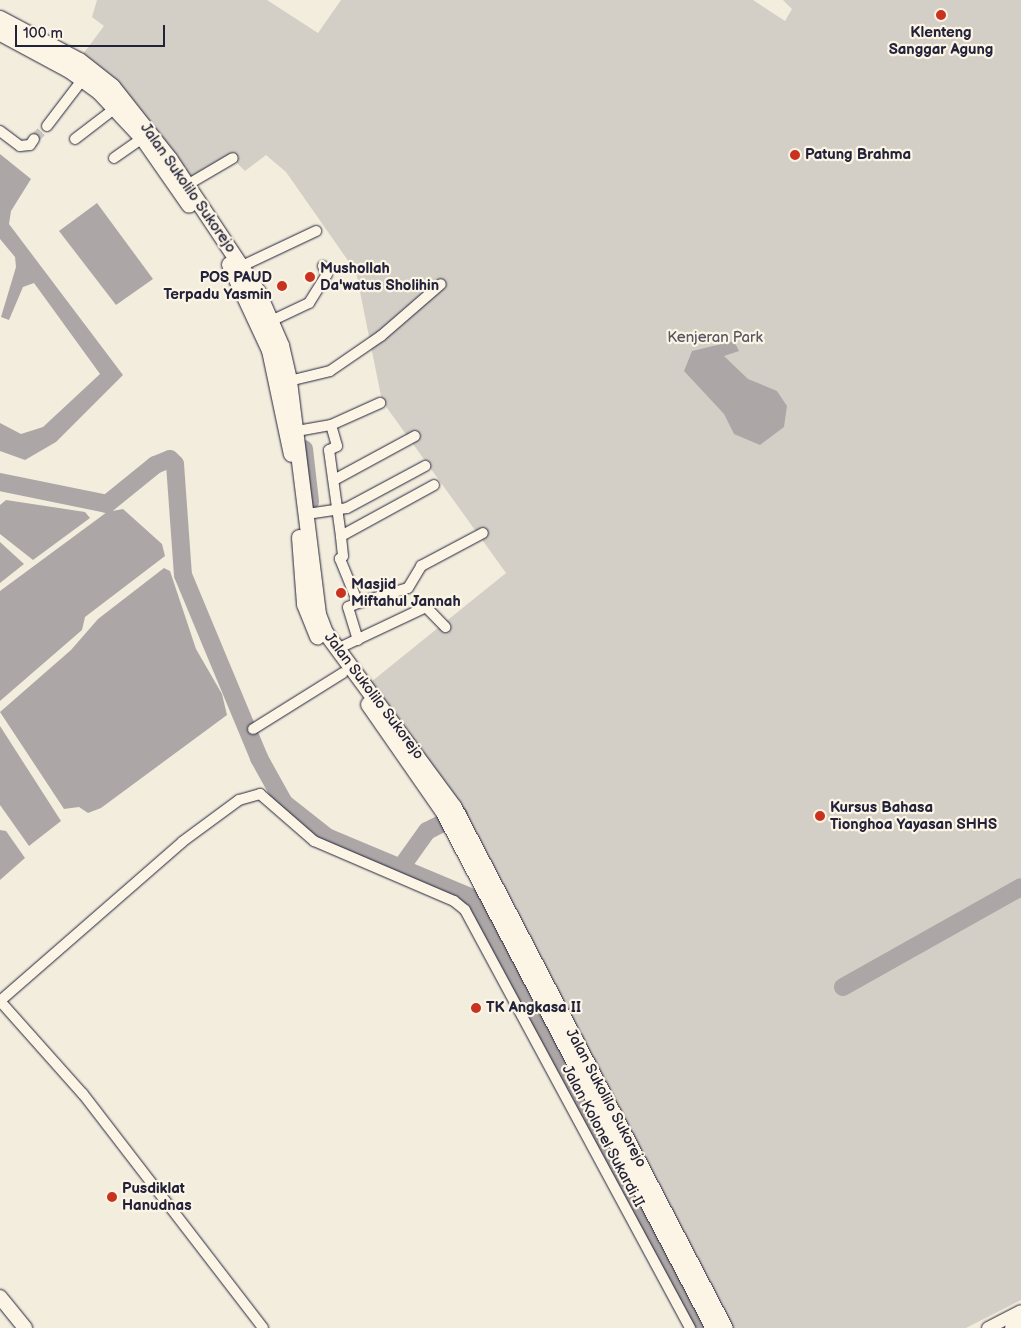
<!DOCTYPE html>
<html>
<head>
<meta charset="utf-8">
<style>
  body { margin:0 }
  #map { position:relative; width:1021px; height:1328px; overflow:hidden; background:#f3edde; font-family:"Balsamiq Sans",sans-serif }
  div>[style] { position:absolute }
  .green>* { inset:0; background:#d4cfc6 }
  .water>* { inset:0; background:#aca7a6 }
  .river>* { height:18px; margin:-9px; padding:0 9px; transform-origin:9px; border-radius:9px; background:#aca7a6 }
  .minor-tunnel>* { height:10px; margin-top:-5px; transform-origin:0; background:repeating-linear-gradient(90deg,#c9c4bd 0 10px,transparent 0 15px) }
  .roads { filter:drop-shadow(0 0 1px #22223b) drop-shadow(0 0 1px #22223b) }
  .minor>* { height:10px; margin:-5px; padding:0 5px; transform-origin:5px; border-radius:5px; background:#fcf5e5 }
  .tertiary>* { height:12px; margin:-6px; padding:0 6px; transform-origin:6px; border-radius:6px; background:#fcf5e5 }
  .secondary>* { height:14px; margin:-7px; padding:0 7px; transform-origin:7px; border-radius:7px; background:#fcf5e5 }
  .primary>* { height:15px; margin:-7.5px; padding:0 7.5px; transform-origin:7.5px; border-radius:7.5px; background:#fcf5e5 }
  .dots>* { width:14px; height:14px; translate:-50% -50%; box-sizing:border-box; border:2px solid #fcf5e5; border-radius:50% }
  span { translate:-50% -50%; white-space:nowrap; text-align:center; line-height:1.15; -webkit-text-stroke:4.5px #fcf5e5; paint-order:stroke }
  .poi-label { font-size:15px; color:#22223b; font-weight:700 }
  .left { translate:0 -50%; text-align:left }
  .right { translate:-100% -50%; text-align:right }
  .street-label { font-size:15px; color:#22223b }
  .park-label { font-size:15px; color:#575665 }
  .scale { position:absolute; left:15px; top:25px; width:150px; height:22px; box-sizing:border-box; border:2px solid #22223b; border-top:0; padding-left:6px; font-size:15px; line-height:18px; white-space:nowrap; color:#22223b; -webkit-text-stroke:4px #fcf5e5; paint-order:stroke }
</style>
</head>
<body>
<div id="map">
  <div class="green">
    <i style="clip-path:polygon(97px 0,267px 0,318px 33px,341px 0,753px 0,785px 21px,792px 9px,783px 0,1021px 0,1021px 1300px,966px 1328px,720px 1328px,366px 686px,506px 573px,382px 401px,356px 272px,286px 172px,266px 155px,245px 171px,233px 159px,187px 185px,83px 54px,104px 26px,92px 17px)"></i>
  </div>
  <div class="water">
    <i style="clip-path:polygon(0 154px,31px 179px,11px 211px,9px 224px,123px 375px,56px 442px,25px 460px,0 451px,0 423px,21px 434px,43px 427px,100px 374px,34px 283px,23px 287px,9px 320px,1px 317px,16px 267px,15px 257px,0 239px)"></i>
    <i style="clip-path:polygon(97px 203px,153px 279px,116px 305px,59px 231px)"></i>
    <i style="clip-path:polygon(734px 341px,739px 351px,724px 356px,748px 379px,777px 391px,787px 406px,784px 427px,760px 445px,734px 434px,724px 414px,684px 371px,692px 351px)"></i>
    <i style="clip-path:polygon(6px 500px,85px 512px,90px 518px,33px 560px,0 534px,0 505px)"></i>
    <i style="clip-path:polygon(123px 509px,162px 544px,165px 556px,85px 617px,82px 630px,0 701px,0 591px,107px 512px)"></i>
    <i style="clip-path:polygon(0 542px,24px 564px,0 583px)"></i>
    <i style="clip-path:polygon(164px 568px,170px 571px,196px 649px,222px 694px,227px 715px,101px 808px,88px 813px,79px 807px,64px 809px,0 712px,71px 650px,98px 619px)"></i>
    <i style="clip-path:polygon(0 726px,61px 821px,29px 846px,0 805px)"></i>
    <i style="clip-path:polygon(0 830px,6px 831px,25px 858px,0 880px)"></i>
  </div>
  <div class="river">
    <i style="left:304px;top:449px;width:53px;rotate:83.5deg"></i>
    <i style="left:0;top:482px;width:109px;rotate:11.6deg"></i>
    <i style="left:107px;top:504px;width:62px;rotate:-39.1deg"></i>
    <i style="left:155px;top:465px;width:16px;rotate:-22deg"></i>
    <i style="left:170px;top:459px;width:7px;rotate:45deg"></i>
    <i style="left:175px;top:464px;width:111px;rotate:85.9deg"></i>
    <i style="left:183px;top:575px;width:198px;rotate:67.4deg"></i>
    <i style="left:259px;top:758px;width:51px;rotate:60.9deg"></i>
    <i style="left:284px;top:803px;width:55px;rotate:38.3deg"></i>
    <i style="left:327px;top:837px;width:158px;rotate:22.7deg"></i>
    <i style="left:473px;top:898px;width:487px;rotate:62deg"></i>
    <i style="left:402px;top:866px;width:43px;rotate:-54.5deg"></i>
    <i style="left:427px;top:831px;width:36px;rotate:-27deg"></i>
    <i style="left:843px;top:987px;width:204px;rotate:-29.3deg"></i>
  </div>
  <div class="minor-tunnel">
    <i style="left:34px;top:139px;width:18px;rotate:-45deg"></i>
  </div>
  <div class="roads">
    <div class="minor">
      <i style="left:47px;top:126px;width:64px;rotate:-52.6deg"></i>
      <i style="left:0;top:131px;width:25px;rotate:37deg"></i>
      <i style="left:20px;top:146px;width:10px;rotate:-6deg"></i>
      <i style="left:30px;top:145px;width:7px;rotate:-56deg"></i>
      <i style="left:75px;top:139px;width:54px;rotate:-37.5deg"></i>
      <i style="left:114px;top:158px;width:39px;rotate:-35deg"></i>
      <i style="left:187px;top:185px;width:53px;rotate:-30.4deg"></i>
      <i style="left:242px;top:266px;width:82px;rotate:-25.3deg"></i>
      <i style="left:271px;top:321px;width:42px;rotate:-25.3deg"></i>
      <i style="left:309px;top:303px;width:34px;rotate:-58deg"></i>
      <i style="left:327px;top:274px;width:9px;rotate:-117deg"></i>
      <i style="left:289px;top:381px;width:42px;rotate:-13.7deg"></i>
      <i style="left:330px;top:371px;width:62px;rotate:-34.5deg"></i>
      <i style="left:381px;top:336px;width:79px;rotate:-40.9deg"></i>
      <i style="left:331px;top:425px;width:22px;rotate:74deg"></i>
      <i style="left:337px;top:446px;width:9px;rotate:153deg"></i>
      <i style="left:329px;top:450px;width:87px;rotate:82.1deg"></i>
      <i style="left:297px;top:431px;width:35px;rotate:-10deg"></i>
      <i style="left:331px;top:425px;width:54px;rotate:-24.2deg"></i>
      <i style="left:334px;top:480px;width:92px;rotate:-28.5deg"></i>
      <i style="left:307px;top:514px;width:40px;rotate:-8.5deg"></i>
      <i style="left:347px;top:508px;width:89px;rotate:-28.3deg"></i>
      <i style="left:358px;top:603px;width:52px;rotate:-16.7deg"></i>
      <i style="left:408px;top:588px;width:26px;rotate:-59deg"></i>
      <i style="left:421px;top:566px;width:70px;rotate:-28deg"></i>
      <i style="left:358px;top:640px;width:34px;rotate:-107deg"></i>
      <i style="left:348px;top:607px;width:11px;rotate:-22deg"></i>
      <i style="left:358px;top:603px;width:48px;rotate:-112.2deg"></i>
      <i style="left:340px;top:559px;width:4px;rotate:-45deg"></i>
      <i style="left:343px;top:556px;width:20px;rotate:-96deg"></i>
      <i style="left:341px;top:536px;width:106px;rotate:-28.7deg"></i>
      <i style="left:337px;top:649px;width:98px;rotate:-25.3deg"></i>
      <i style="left:426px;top:607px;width:28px;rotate:46deg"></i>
      <i style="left:253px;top:729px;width:106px;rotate:-31.9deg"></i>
      <i style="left:0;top:1001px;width:242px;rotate:-41.1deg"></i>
      <i style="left:182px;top:842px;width:71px;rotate:-36.4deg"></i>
      <i style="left:239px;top:800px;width:22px;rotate:-16deg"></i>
      <i style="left:260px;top:794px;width:72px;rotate:41deg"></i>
      <i style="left:314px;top:841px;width:152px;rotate:23.2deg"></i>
      <i style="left:454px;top:901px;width:14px;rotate:39deg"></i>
      <i style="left:465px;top:910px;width:475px;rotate:61.7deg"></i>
      <i style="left:0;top:1001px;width:125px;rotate:48.3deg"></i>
      <i style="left:83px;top:1094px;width:295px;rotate:52.4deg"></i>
    </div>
    <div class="tertiary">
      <i style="left:988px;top:1328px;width:37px;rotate:-27deg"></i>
      <i style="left:1011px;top:1328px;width:11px;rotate:-27deg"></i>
    </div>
    <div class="secondary">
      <i style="left:0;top:1297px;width:40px;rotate:51deg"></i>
    </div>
    <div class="primary">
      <i style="left:0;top:18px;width:89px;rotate:28deg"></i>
      <i style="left:79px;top:60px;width:42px;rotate:38.2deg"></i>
      <i style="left:112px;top:86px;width:92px;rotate:51.6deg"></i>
      <i style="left:169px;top:158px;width:161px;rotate:56.4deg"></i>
      <i style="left:258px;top:292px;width:58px;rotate:66.5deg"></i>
      <i style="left:281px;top:345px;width:37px;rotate:77deg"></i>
      <i style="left:289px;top:381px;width:235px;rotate:82.9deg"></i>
      <i style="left:318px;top:614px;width:19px;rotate:69deg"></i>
      <i style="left:325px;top:632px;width:217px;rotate:53.6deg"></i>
      <i style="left:454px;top:807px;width:587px;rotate:62.52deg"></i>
      <i style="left:0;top:33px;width:78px;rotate:28.2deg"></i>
      <i style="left:69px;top:70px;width:37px;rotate:36deg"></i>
      <i style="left:99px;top:92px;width:64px;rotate:46.9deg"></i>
      <i style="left:143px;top:139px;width:80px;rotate:55.1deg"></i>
      <i style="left:229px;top:264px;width:95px;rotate:65.1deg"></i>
      <i style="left:269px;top:350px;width:106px;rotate:78.1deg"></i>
      <i style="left:299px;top:537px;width:67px;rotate:85.7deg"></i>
      <i style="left:304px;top:604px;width:35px;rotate:68deg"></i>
      <i style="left:368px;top:704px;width:131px;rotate:55.2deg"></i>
      <i style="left:443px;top:812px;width:582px;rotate:62.38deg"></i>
    </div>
  </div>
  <div class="dots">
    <i style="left:941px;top:15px;background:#c8321e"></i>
    <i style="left:795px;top:155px;background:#c8321e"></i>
    <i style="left:310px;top:277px;background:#c8321e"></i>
    <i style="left:282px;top:286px;background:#c8321e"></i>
    <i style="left:341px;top:593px;background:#c8321e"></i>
    <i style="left:820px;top:816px;background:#c8321e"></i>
    <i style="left:476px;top:1008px;background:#c8321e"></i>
    <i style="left:112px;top:1197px;background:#c8321e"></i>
  </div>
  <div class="poi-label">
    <span style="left:941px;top:41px">Klenteng<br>Sanggar Agung</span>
    <span class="left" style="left:805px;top:155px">Patung Brahma</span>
    <span class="left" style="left:320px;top:277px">Mushollah<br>Da'watus Sholihin</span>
    <span class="right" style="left:272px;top:286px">POS PAUD<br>Terpadu Yasmin</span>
    <span class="left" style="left:351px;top:593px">Masjid<br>Miftahul Jannah</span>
    <span class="left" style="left:830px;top:816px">Kursus Bahasa<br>Tionghoa Yayasan SHHS</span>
    <span class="left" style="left:486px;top:1008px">TK Angkasa II</span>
    <span class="left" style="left:122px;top:1197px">Pusdiklat<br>Hanudnas</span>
  </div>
  <div class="street-label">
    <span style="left:188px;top:188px;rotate:55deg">Jalan Sukolilo Sukorejo</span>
    <span style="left:374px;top:696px;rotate:53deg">Jalan Sukolilo Sukorejo</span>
    <span style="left:606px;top:1098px;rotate:62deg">Jalan Sukolilo Sukorejo</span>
    <span style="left:603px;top:1136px;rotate:62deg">Jalan Kolonel Sukardi II</span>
  </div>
  <div class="park-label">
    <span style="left:715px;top:338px">Kenjeran Park</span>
  </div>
  <div class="scale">100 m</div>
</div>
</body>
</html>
